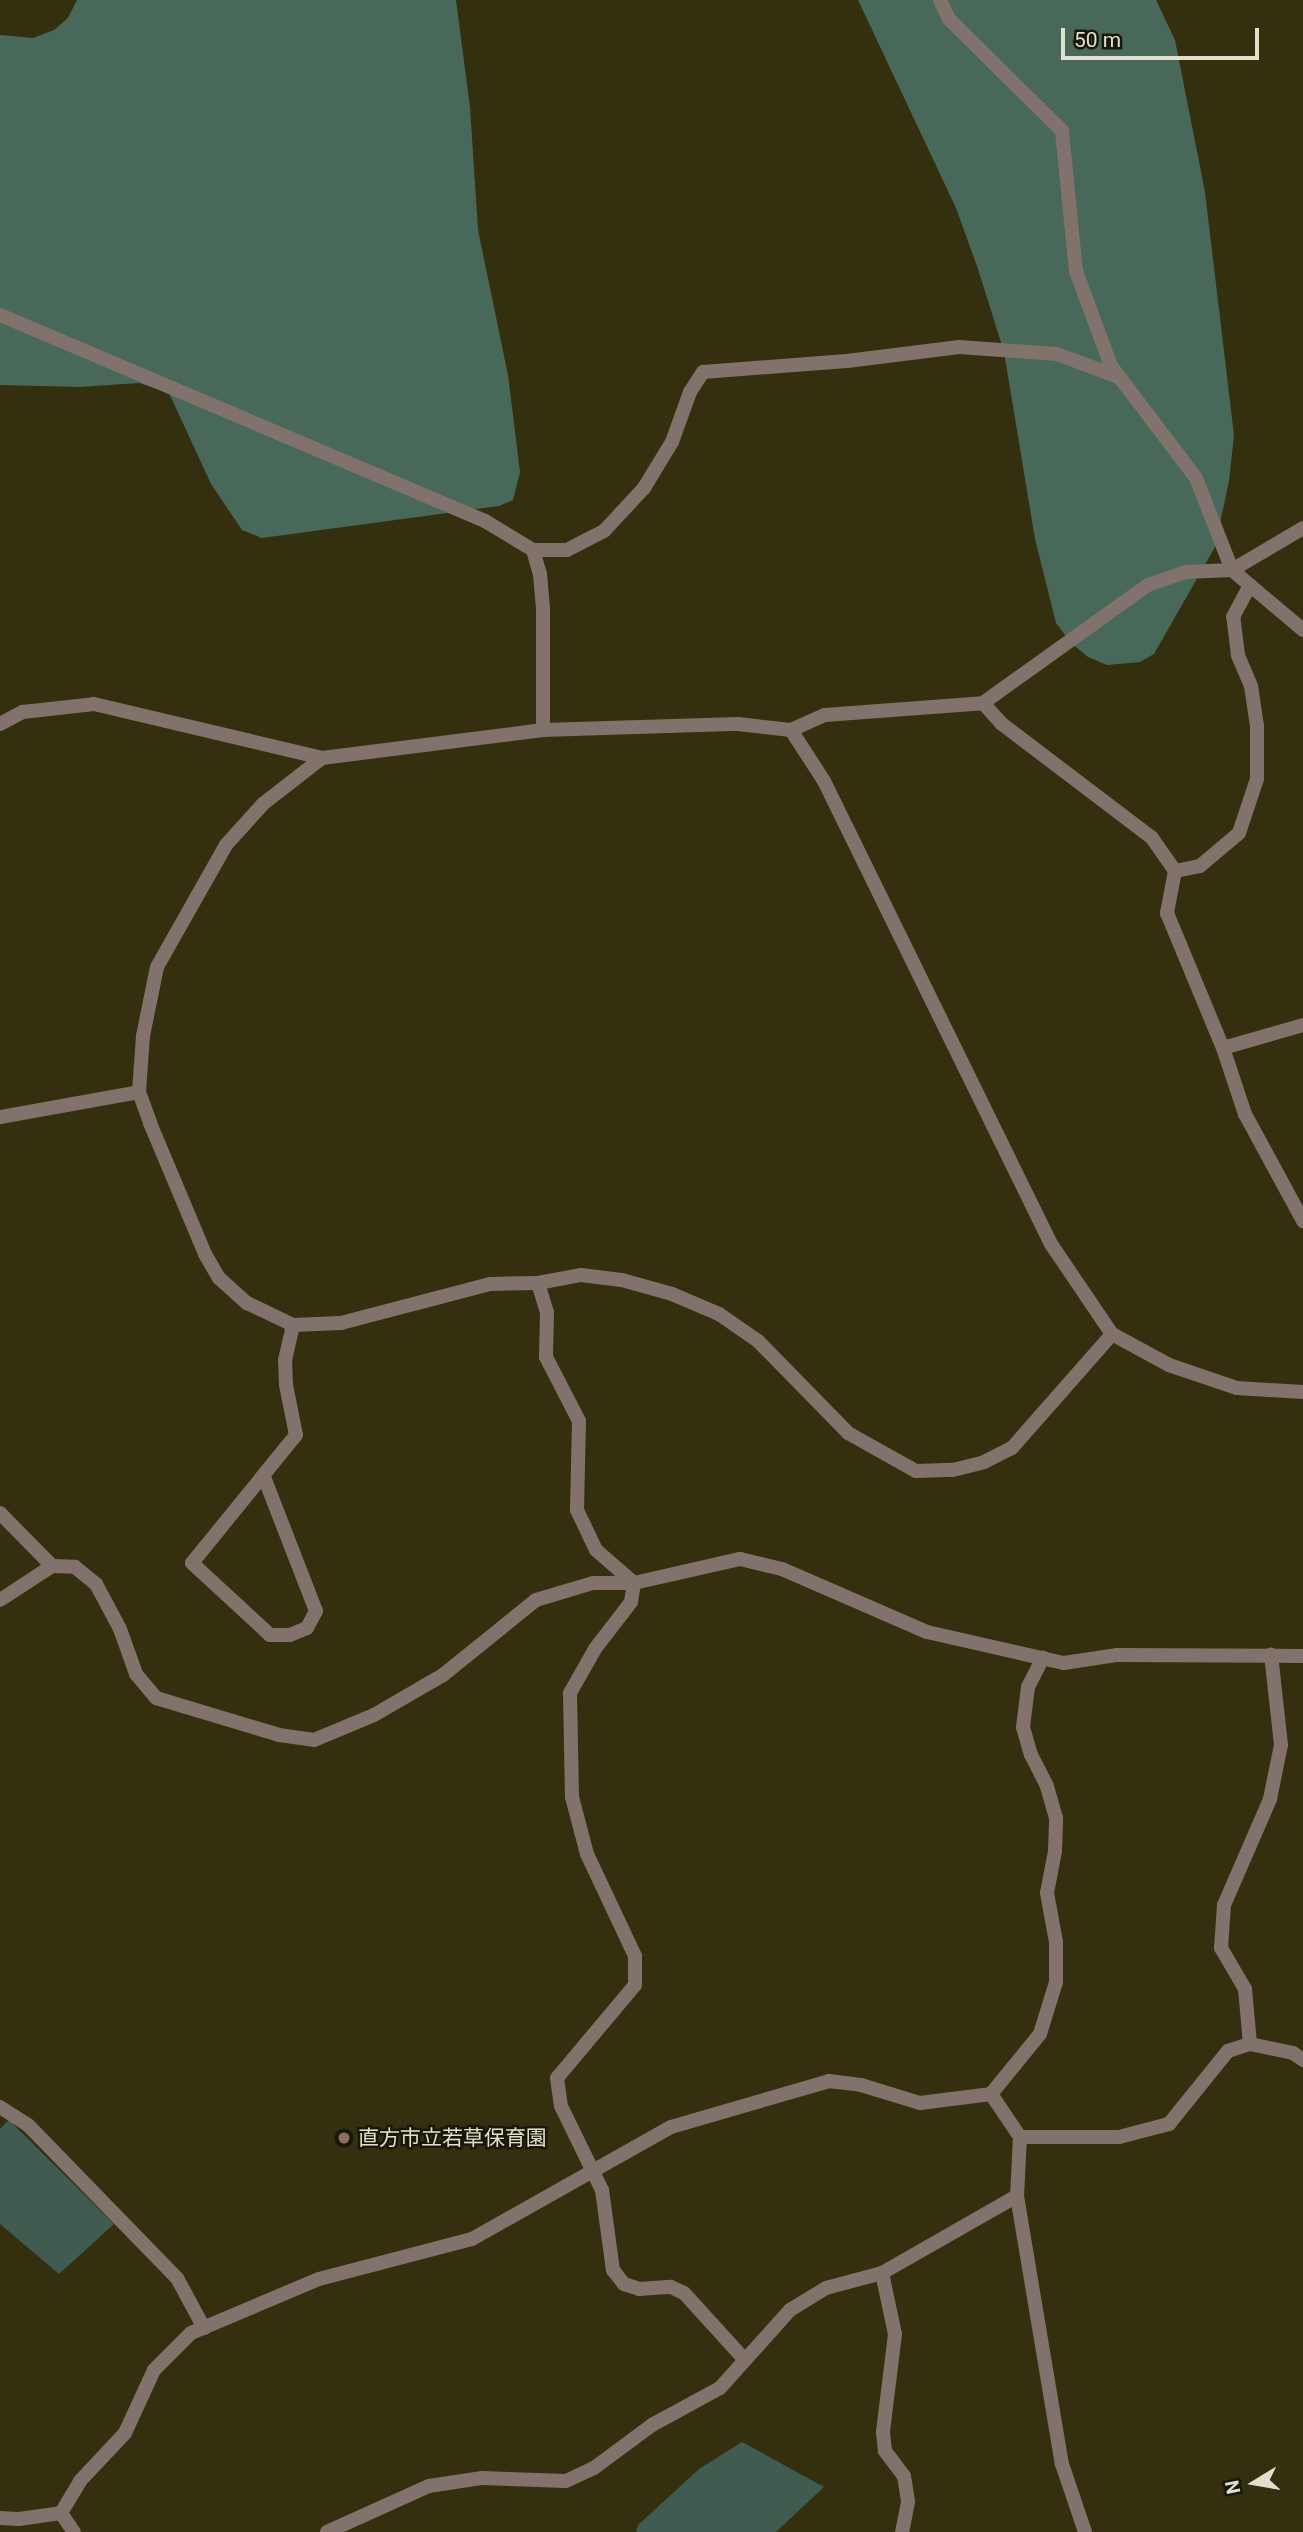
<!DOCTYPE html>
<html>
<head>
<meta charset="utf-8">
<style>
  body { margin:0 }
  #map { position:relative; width:1303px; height:2532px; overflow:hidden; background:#342f0f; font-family:Roboto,"Noto Sans JP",sans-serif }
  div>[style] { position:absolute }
  .green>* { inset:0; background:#405b4f }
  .forest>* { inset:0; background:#486859 }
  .service>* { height:14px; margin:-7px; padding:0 7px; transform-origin:7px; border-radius:7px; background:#81736b }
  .minor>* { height:14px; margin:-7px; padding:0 7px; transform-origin:7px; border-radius:7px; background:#81736b }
  .tertiary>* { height:14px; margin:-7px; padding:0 7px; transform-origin:7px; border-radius:7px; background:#81736b }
  .dots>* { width:19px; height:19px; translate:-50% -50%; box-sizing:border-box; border:4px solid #19170a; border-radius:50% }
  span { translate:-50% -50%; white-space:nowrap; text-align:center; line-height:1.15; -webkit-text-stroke:5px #19170a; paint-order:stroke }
  .poi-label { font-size:21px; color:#e1dfcd }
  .left { translate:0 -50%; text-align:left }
  .north { position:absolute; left:1219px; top:2448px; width:70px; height:70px; -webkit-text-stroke:5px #19170a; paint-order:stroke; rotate:259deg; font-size:19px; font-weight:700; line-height:28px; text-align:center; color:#e1dfcd }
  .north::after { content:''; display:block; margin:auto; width:24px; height:32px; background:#e1dfcd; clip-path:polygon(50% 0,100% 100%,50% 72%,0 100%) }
  .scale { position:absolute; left:1061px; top:28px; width:198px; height:32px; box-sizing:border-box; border:4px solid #e1dfcd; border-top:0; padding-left:9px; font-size:21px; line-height:24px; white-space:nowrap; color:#e1dfcd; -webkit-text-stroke:5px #19170a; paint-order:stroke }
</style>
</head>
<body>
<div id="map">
  <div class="green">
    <i style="clip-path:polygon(9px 2120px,114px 2224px,59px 2274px,0 2224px,0 2129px)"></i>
    <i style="clip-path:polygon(742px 2442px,824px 2487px,776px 2532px,636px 2532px,638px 2525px,699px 2469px)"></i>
  </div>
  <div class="forest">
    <i style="clip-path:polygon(77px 0,456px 0,470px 107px,478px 230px,508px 375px,520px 472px,513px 500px,499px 506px,262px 538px,242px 530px,211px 484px,169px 393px,139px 383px,80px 387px,0 385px,0 35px,33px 38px,54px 30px,68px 18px)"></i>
    <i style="clip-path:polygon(858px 0,1156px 0,1175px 40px,1205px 192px,1234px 435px,1229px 481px,1215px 547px,1154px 654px,1140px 662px,1107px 665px,1088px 657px,1071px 643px,1056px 623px,1035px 539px,1004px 352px,978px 269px,956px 208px)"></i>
  </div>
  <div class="service">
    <i style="left:0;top:2107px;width:33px;rotate:33deg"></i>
    <i style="left:28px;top:2125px;width:214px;rotate:45.8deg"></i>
    <i style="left:177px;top:2278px;width:57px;rotate:61.6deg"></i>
  </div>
  <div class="minor">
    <i style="left:940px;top:0;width:21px;rotate:65deg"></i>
    <i style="left:949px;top:19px;width:159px;rotate:44.7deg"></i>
    <i style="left:1062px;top:131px;width:141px;rotate:84.3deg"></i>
    <i style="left:1076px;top:271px;width:101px;rotate:69.8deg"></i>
    <i style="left:1111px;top:366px;width:141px;rotate:52.8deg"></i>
    <i style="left:1196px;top:478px;width:99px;rotate:68.6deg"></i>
    <i style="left:1232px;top:570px;width:93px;rotate:40.2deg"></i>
    <i style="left:983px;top:703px;width:28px;rotate:48deg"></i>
    <i style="left:1002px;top:724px;width:188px;rotate:37.2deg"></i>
    <i style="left:1152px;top:838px;width:40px;rotate:55.1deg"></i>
    <i style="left:1175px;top:871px;width:43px;rotate:100.8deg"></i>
    <i style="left:1167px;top:913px;width:146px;rotate:67.5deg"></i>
    <i style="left:1223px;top:1048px;width:70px;rotate:71.6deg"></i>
    <i style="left:1245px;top:1114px;width:122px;rotate:61.5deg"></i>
    <i style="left:0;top:724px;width:26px;rotate:-28deg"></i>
    <i style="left:23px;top:712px;width:71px;rotate:-6.4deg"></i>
    <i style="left:94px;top:704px;width:234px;rotate:13.3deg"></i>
    <i style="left:322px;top:758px;width:223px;rotate:-7.2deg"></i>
    <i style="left:543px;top:730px;width:195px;rotate:-1.8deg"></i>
    <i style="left:738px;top:724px;width:53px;rotate:6.5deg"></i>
    <i style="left:791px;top:730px;width:37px;rotate:-24deg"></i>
    <i style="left:825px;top:715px;width:158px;rotate:-4.3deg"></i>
    <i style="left:983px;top:703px;width:203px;rotate:-35.6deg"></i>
    <i style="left:1148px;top:585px;width:39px;rotate:-19deg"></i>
    <i style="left:1185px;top:572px;width:47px;rotate:-2.4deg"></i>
    <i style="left:1232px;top:570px;width:82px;rotate:-30.6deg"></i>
    <i style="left:791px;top:730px;width:61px;rotate:57.1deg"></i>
    <i style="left:824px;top:781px;width:516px;rotate:63.88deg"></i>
    <i style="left:1051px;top:1244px;width:109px;rotate:55.9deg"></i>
    <i style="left:1112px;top:1334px;width:65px;rotate:28.5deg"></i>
    <i style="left:1169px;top:1365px;width:72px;rotate:18.7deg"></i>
    <i style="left:1237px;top:1388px;width:66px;rotate:3.5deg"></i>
    <i style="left:322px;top:758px;width:75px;rotate:142.1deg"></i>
    <i style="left:263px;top:804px;width:55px;rotate:132.1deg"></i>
    <i style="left:226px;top:845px;width:140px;rotate:119.5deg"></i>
    <i style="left:157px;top:967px;width:70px;rotate:101.5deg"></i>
    <i style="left:143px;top:1036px;width:56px;rotate:94.1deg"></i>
    <i style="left:139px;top:1092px;width:33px;rotate:70deg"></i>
    <i style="left:150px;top:1123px;width:142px;rotate:67.2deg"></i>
    <i style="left:205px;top:1254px;width:28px;rotate:60deg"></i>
    <i style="left:219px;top:1278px;width:38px;rotate:42deg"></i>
    <i style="left:247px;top:1303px;width:51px;rotate:25.6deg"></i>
    <i style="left:293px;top:1325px;width:48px;rotate:-2.4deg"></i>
    <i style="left:341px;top:1323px;width:154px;rotate:-14.7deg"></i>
    <i style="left:490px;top:1284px;width:48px;rotate:-1.2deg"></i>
    <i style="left:538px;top:1283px;width:44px;rotate:-10.5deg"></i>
    <i style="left:581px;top:1275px;width:41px;rotate:7deg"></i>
    <i style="left:622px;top:1280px;width:52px;rotate:15.6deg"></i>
    <i style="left:672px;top:1294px;width:51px;rotate:23.1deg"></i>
    <i style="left:719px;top:1314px;width:47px;rotate:34.7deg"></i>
    <i style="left:758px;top:1341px;width:129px;rotate:45.6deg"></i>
    <i style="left:848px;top:1433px;width:78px;rotate:29.2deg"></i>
    <i style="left:916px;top:1471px;width:37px;rotate:-2deg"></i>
    <i style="left:953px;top:1470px;width:32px;rotate:-14deg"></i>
    <i style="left:984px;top:1462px;width:31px;rotate:-27deg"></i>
    <i style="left:1012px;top:1448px;width:152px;rotate:-48.7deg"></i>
    <i style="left:1175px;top:871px;width:25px;rotate:-11deg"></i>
    <i style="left:1200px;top:866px;width:51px;rotate:-40.2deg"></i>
    <i style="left:1239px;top:833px;width:57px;rotate:-71.6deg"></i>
    <i style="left:1257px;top:779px;width:53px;rotate:-90deg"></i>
    <i style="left:1257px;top:726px;width:40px;rotate:-98.5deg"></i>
    <i style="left:1251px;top:686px;width:34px;rotate:-113deg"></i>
    <i style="left:1238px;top:655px;width:38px;rotate:-97deg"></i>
    <i style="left:1233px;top:617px;width:36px;rotate:-62deg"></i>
    <i style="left:1223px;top:1048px;width:83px;rotate:-16deg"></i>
    <i style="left:538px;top:1283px;width:30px;rotate:73deg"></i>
    <i style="left:547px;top:1312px;width:45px;rotate:91.3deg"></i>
    <i style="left:546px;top:1357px;width:72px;rotate:62.7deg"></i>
    <i style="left:579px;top:1421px;width:89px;rotate:91.3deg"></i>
    <i style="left:577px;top:1510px;width:44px;rotate:64.6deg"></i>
    <i style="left:596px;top:1550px;width:50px;rotate:41deg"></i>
    <i style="left:264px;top:1477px;width:144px;rotate:68.8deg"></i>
    <i style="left:316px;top:1611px;width:19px;rotate:118deg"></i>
    <i style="left:307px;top:1628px;width:18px;rotate:158deg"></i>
    <i style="left:290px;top:1635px;width:20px;rotate:180deg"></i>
    <i style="left:270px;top:1635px;width:106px;rotate:-137.3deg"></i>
    <i style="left:192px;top:1563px;width:165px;rotate:-50.9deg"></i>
    <i style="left:296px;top:1435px;width:51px;rotate:-101.3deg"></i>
    <i style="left:286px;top:1385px;width:25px;rotate:-92deg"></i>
    <i style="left:285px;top:1360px;width:36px;rotate:-77deg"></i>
    <i style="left:0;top:1513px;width:74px;rotate:45.5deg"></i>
    <i style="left:634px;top:1583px;width:19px;rotate:99deg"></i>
    <i style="left:631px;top:1602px;width:59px;rotate:127.5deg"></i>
    <i style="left:595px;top:1649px;width:51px;rotate:119.6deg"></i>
    <i style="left:570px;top:1693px;width:104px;rotate:88.9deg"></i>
    <i style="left:572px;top:1797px;width:59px;rotate:75.3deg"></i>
    <i style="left:587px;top:1854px;width:113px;rotate:64.8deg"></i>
    <i style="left:635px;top:1956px;width:29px;rotate:90deg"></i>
    <i style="left:635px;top:1985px;width:121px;rotate:130deg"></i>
    <i style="left:557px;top:2078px;width:28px;rotate:82deg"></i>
    <i style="left:561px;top:2106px;width:93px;rotate:64deg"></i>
    <i style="left:602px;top:2190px;width:81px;rotate:82.2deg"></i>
    <i style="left:613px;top:2270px;width:18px;rotate:52deg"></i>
    <i style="left:624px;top:2284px;width:16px;rotate:18deg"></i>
    <i style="left:639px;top:2289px;width:32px;rotate:-4deg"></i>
    <i style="left:671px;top:2287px;width:14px;rotate:25deg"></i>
    <i style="left:684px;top:2293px;width:91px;rotate:47.7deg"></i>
    <i style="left:0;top:1600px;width:62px;rotate:-33.2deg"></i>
    <i style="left:52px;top:1566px;width:23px;rotate:2deg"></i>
    <i style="left:75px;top:1567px;width:27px;rotate:39deg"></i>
    <i style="left:96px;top:1584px;width:51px;rotate:61.9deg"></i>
    <i style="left:120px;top:1629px;width:48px;rotate:70.4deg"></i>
    <i style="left:136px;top:1674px;width:31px;rotate:50deg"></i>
    <i style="left:156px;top:1698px;width:128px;rotate:16.7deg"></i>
    <i style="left:279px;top:1735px;width:35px;rotate:8deg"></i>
    <i style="left:314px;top:1740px;width:65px;rotate:-22.6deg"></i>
    <i style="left:374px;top:1715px;width:80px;rotate:-30.1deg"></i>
    <i style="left:443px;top:1675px;width:119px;rotate:-38.9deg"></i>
    <i style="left:536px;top:1600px;width:59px;rotate:-16.6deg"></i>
    <i style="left:593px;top:1583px;width:41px"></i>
    <i style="left:634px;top:1583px;width:109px;rotate:-12.8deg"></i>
    <i style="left:740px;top:1559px;width:43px;rotate:13.4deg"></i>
    <i style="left:782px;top:1569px;width:158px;rotate:23.5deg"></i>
    <i style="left:927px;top:1632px;width:140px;rotate:12.8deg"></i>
    <i style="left:1064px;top:1663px;width:54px;rotate:-8.6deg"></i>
    <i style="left:1117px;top:1655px;width:186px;rotate:0.3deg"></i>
    <i style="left:1250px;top:2044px;width:55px;rotate:-95.2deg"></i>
    <i style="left:1245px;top:1989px;width:48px;rotate:-120.3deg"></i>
    <i style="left:1221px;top:1948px;width:43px;rotate:-86deg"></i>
    <i style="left:1224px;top:1905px;width:116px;rotate:-66.5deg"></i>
    <i style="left:1270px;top:1799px;width:55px;rotate:-78.5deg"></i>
    <i style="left:1281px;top:1745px;width:91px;rotate:-96.3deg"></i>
    <i style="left:991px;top:2094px;width:77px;rotate:-50.8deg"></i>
    <i style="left:1040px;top:2034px;width:54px;rotate:-72.9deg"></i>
    <i style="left:1056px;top:1982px;width:40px;rotate:-90deg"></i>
    <i style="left:1056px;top:1942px;width:50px;rotate:-100.4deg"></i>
    <i style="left:1047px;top:1893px;width:43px;rotate:-79.2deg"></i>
    <i style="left:1055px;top:1851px;width:33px;rotate:-88deg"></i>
    <i style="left:1056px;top:1818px;width:33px;rotate:-106deg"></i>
    <i style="left:1047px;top:1786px;width:35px;rotate:-117deg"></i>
    <i style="left:1031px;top:1755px;width:29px;rotate:-106deg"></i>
    <i style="left:1023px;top:1727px;width:40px;rotate:-82.9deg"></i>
    <i style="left:1028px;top:1687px;width:33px;rotate:-63deg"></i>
    <i style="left:1020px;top:2137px;width:99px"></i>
    <i style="left:1119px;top:2137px;width:52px;rotate:-14.6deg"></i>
    <i style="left:1169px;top:2124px;width:94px;rotate:-51.1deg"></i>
    <i style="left:1228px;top:2051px;width:23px;rotate:-18deg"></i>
    <i style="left:1250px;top:2044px;width:44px;rotate:11.8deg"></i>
    <i style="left:1293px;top:2053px;width:12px;rotate:35deg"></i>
    <i style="left:882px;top:2273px;width:62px;rotate:78deg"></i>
    <i style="left:895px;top:2334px;width:99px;rotate:97deg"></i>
    <i style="left:883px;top:2432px;width:19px;rotate:84deg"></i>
    <i style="left:885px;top:2451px;width:31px;rotate:53deg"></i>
    <i style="left:904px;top:2476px;width:26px;rotate:81deg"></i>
    <i style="left:908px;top:2502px;width:31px;rotate:101deg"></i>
    <i style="left:61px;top:2513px;width:23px;rotate:56deg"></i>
    <i style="left:0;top:2518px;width:19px;rotate:3deg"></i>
    <i style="left:19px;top:2519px;width:42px;rotate:-8.1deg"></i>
    <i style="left:61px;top:2513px;width:37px;rotate:-59deg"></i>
    <i style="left:80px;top:2481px;width:66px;rotate:-46.8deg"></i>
    <i style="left:125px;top:2433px;width:69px;rotate:-65.3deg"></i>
    <i style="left:154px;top:2370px;width:52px;rotate:-45deg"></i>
    <i style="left:191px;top:2333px;width:139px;rotate:-22.9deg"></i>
    <i style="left:319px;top:2279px;width:158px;rotate:-14.7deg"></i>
    <i style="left:472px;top:2239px;width:228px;rotate:-29.4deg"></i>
    <i style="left:671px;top:2127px;width:165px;rotate:-16.2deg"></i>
    <i style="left:829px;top:2081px;width:32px;rotate:7deg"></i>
    <i style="left:861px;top:2085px;width:62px;rotate:17deg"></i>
    <i style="left:920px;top:2103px;width:72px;rotate:-7.2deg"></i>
    <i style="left:991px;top:2094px;width:52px;rotate:56deg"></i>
    <i style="left:1020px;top:2137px;width:59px;rotate:92.9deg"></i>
    <i style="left:1017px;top:2196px;width:272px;rotate:80.5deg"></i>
    <i style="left:1062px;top:2464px;width:72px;rotate:71.3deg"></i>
    <i style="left:327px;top:2532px;width:112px;rotate:-24.3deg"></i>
    <i style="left:429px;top:2486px;width:54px;rotate:-8.6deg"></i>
    <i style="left:482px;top:2478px;width:84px;rotate:2deg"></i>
    <i style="left:566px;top:2481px;width:31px;rotate:-25deg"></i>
    <i style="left:594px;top:2468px;width:72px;rotate:-36.6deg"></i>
    <i style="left:652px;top:2425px;width:77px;rotate:-28.6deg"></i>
    <i style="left:720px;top:2388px;width:105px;rotate:-48.1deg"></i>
    <i style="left:790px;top:2310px;width:42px;rotate:-31.4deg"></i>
    <i style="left:826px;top:2288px;width:58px;rotate:-15deg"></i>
    <i style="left:882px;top:2273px;width:155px;rotate:-29.7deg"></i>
  </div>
  <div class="tertiary">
    <i style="left:0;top:315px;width:527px;rotate:23.01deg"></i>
    <i style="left:485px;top:521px;width:56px;rotate:31.1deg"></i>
    <i style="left:533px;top:550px;width:25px;rotate:74deg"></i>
    <i style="left:540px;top:574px;width:35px;rotate:85deg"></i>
    <i style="left:543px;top:609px;width:121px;rotate:90deg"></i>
    <i style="left:533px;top:550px;width:34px"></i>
    <i style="left:567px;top:550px;width:42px;rotate:-27.2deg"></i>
    <i style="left:604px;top:531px;width:59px;rotate:-47.1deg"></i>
    <i style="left:644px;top:488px;width:54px;rotate:-58.7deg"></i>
    <i style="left:672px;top:442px;width:53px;rotate:-70.2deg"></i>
    <i style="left:690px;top:392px;width:24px;rotate:-57deg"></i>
    <i style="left:703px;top:372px;width:144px;rotate:-4.4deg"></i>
    <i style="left:847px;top:361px;width:113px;rotate:-7.1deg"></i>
    <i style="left:959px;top:347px;width:98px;rotate:4.1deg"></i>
    <i style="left:1057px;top:354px;width:68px;rotate:20.6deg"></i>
    <i style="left:0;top:1117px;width:141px;rotate:-10.2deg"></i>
  </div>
  <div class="dots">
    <i style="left:344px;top:2138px;background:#8d6e63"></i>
  </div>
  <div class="poi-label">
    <span class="left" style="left:358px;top:2138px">直方市立若草保育園</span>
  </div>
  <div class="north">N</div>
  <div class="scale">50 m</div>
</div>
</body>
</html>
